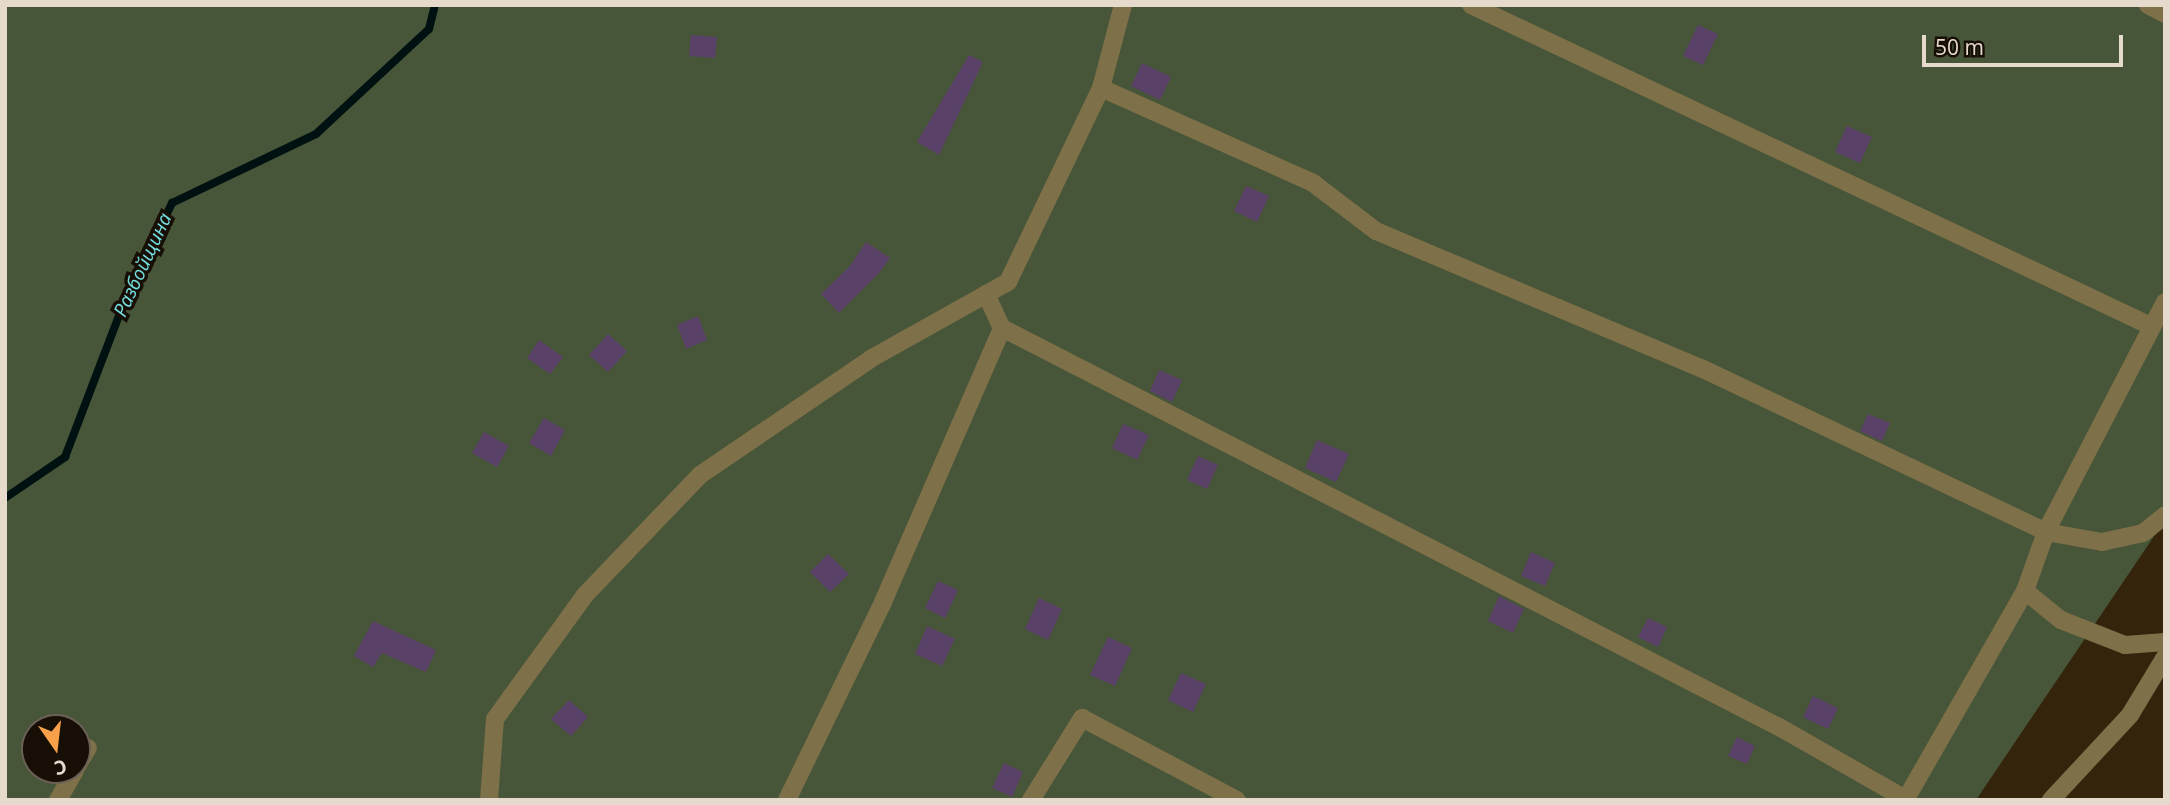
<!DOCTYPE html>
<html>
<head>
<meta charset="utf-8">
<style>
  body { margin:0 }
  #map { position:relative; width:2170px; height:805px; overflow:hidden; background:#35240c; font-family:"Open Sans",sans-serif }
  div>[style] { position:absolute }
  .green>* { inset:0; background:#475538 }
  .stream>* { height:8px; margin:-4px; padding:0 4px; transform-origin:4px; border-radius:4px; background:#011 }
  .building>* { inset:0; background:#5a4167 }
  .minor>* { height:18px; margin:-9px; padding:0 9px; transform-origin:9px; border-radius:9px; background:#7e7049 }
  span { translate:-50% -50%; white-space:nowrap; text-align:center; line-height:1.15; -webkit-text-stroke:7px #170f06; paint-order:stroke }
  .water-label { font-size:19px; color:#75e0e2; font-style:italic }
  .frame { position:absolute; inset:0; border:7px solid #e6dacd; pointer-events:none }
  .north { position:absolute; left:21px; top:714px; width:70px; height:70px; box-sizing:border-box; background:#170f06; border:2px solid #6a6056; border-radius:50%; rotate:166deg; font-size:19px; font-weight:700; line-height:28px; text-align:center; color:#e6dacd }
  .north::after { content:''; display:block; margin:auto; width:24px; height:32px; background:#f8a14a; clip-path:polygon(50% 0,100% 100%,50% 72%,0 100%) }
  .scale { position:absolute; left:1922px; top:35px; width:201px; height:32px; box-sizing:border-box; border:4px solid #e6dacd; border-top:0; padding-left:9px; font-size:21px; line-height:24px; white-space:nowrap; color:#e6dacd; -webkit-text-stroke:5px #170f06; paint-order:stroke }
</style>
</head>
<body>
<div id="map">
  <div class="green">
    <i style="clip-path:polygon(evenodd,5px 5px,2165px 5px,2165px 520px,1976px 800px,5px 800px,5px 5px,35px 728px,77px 728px,77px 770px,35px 770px,35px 728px)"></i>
  </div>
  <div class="stream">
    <i style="left:5px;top:498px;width:73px;rotate:-34.3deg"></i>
    <i style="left:65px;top:457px;width:154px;rotate:-69.1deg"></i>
    <i style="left:120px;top:313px;width:122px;rotate:-64.7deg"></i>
    <i style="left:172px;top:203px;width:160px;rotate:-25.6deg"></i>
    <i style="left:316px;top:134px;width:154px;rotate:-42.9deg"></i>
    <i style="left:429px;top:29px;width:25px;rotate:-76deg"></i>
  </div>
  <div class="building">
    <i style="clip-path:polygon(1698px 25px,1718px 34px,1703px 65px,1683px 56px)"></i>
    <i style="clip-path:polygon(691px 35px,717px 37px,715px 58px,689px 56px)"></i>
    <i style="clip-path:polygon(969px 55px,983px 62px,939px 155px,917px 142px)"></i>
    <i style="clip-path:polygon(1142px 63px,1171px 77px,1160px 100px,1131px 86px)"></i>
    <i style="clip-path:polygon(1847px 126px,1872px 137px,1860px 163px,1835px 152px)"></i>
    <i style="clip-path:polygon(1246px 186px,1269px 196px,1257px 222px,1234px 211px)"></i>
    <i style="clip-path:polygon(866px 242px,890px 258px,879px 273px,839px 313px,821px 294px,850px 266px)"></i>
    <i style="clip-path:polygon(698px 316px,707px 340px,686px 349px,677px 325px)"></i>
    <i style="clip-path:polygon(608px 334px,627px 351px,608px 372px,589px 355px)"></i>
    <i style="clip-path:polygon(539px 340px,563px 357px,550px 374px,527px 358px)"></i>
    <i style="clip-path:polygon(1159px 370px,1182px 380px,1172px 402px,1150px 391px)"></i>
    <i style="clip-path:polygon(1868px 414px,1890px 423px,1882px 441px,1860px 431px)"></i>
    <i style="clip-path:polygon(544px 418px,565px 430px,551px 456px,529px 443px)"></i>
    <i style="clip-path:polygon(1123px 424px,1149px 435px,1137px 460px,1112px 448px)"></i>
    <i style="clip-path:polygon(484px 432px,509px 446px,497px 467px,472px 453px)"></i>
    <i style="clip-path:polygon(1317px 440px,1349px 454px,1336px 482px,1305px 468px)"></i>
    <i style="clip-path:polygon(1198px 456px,1218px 465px,1207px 489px,1187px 480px)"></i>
    <i style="clip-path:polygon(1531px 552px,1555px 563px,1545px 586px,1521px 576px)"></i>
    <i style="clip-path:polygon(828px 554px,849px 574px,830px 592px,810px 572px)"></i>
    <i style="clip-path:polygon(938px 581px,958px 590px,945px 618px,925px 608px)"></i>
    <i style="clip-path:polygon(1499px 596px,1524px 609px,1513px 633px,1488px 621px)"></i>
    <i style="clip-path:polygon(1039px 598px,1062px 609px,1048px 640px,1025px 629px)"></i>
    <i style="clip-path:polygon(1648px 618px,1667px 627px,1658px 647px,1638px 637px)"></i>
    <i style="clip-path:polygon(373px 621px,436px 650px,426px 672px,382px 653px,373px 667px,354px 656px)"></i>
    <i style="clip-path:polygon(927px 626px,955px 639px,942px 666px,915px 654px)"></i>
    <i style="clip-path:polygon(1108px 637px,1132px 648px,1115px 686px,1090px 675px)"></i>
    <i style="clip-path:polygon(1181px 673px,1206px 684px,1193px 712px,1168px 700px)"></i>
    <i style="clip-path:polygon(1813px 696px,1838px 708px,1828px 729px,1803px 717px)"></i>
    <i style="clip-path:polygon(569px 700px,588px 717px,571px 736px,551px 719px)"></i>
    <i style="clip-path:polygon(1737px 737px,1755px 746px,1747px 764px,1728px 756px)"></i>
    <i style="clip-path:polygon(1004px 763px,1023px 772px,1012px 797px,992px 788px)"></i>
  </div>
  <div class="minor">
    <i style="left:1471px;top:5px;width:752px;rotate:25.27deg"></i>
    <i style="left:2148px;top:5px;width:19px;rotate:28deg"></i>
    <i style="left:1101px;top:88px;width:232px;rotate:24.1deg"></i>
    <i style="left:1313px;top:183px;width:79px;rotate:37.3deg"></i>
    <i style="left:1376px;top:231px;width:353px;rotate:22.9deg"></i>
    <i style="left:1701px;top:368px;width:382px;rotate:25.4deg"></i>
    <i style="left:2046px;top:532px;width:63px;rotate:109.6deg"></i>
    <i style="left:2025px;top:591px;width:240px;rotate:119.8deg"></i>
    <i style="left:986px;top:294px;width:38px;rotate:65deg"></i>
    <i style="left:2165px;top:302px;width:259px;rotate:117.4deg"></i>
    <i style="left:2046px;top:532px;width:57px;rotate:10.1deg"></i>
    <i style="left:2102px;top:542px;width:42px;rotate:-12.4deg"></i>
    <i style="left:2143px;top:533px;width:28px;rotate:-39deg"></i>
    <i style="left:2025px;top:591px;width:46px;rotate:38.9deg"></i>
    <i style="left:2061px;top:620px;width:69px;rotate:21.3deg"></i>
    <i style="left:2125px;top:645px;width:40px;rotate:-4.3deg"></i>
    <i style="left:77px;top:766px;width:21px;rotate:-59deg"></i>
    <i style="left:58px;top:800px;width:34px;rotate:-60deg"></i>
    <i style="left:489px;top:800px;width:81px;rotate:-85.8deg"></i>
    <i style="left:495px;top:719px;width:153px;rotate:-54deg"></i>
    <i style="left:585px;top:595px;width:166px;rotate:-46.2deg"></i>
    <i style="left:700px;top:475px;width:208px;rotate:-34.2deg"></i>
    <i style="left:872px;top:358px;width:156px;rotate:-29.2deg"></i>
    <i style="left:1008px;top:282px;width:215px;rotate:-64.4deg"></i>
    <i style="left:1101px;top:88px;width:86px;rotate:-75.2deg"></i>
    <i style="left:787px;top:800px;width:220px;rotate:-64.1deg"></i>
    <i style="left:883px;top:602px;width:299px;rotate:-66.5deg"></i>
    <i style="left:1002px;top:328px;width:876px;rotate:27.18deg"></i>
    <i style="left:1781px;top:728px;width:145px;rotate:29.7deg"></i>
    <i style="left:1031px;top:800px;width:97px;rotate:-58.1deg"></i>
    <i style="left:1082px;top:718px;width:175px;rotate:27.9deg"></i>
    <i style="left:2051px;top:800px;width:116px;rotate:-47.1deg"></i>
    <i style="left:2130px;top:715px;width:68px;rotate:-58.9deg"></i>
  </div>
  <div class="water-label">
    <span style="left:143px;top:265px;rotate:-65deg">Разбойщина</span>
  </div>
  <div class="frame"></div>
  <div class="north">С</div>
  <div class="scale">50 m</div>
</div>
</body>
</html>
